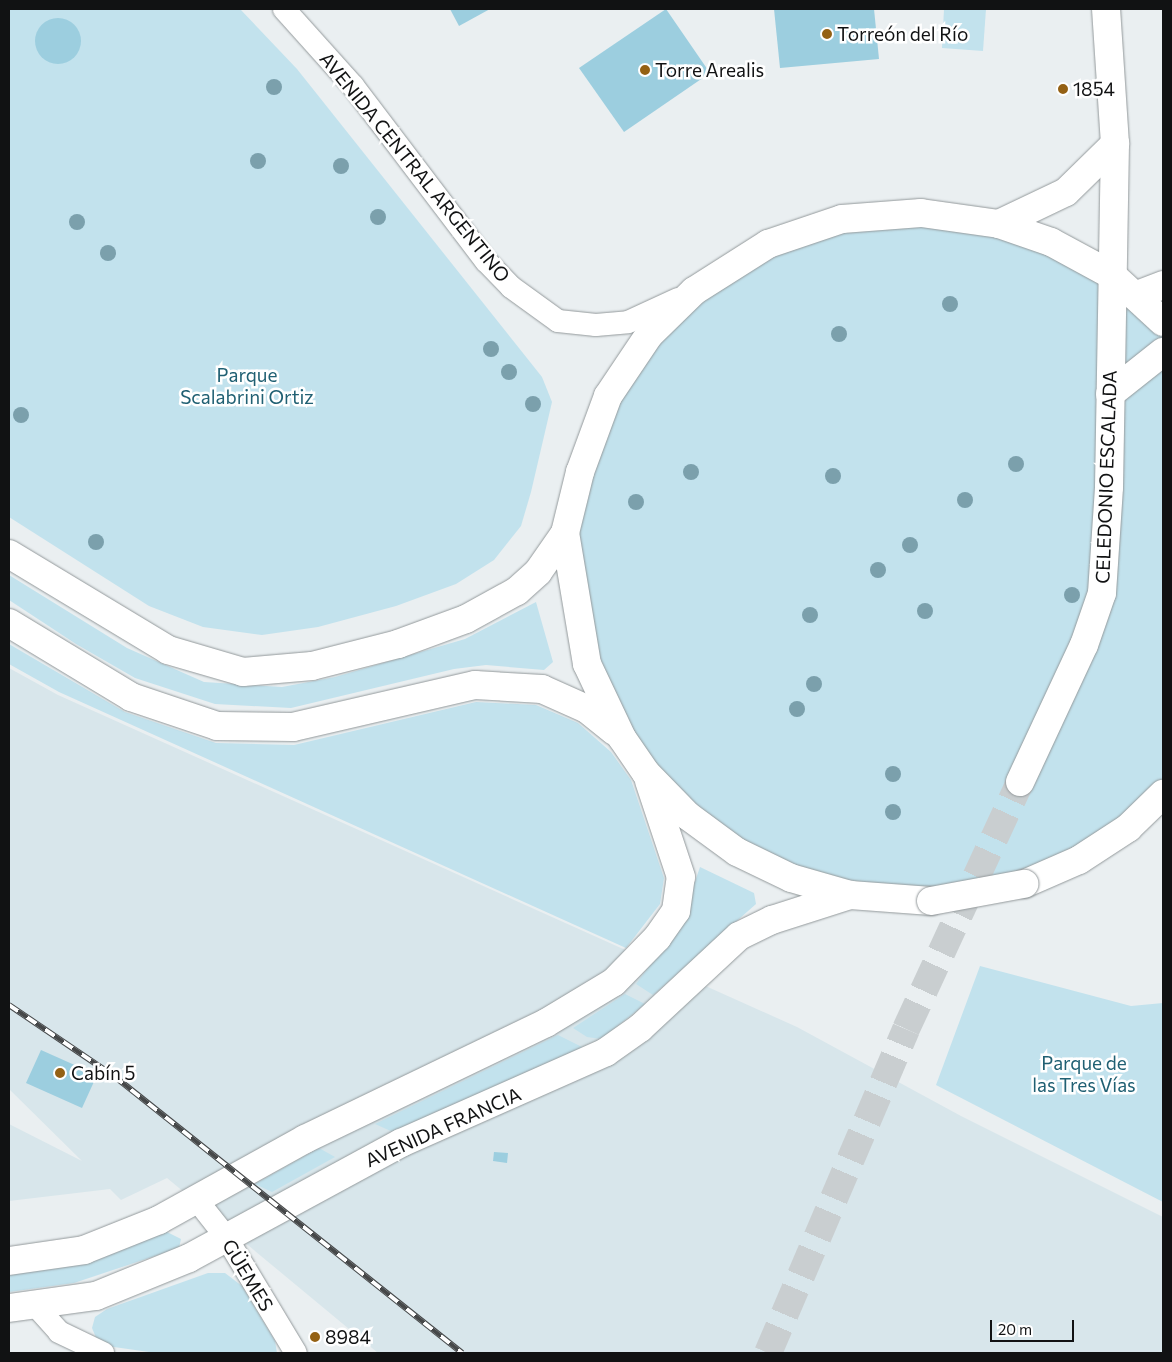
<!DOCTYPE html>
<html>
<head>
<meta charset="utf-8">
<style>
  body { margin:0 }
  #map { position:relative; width:1172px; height:1362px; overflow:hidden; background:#eaeff1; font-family:Commissioner,sans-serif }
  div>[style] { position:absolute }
  .built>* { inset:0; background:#d8e6eb }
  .green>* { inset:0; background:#c2e2ed }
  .building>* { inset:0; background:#9ccedf }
  .round { border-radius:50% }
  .secondary-tunnel>* { height:28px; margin-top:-14px; transform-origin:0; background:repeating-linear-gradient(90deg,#c9ced0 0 28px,transparent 0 42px) }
  .roads { filter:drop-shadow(0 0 1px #93999b) drop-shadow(0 0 1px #93999b) }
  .street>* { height:22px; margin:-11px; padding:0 11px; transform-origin:11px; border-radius:11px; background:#fff }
  .secondary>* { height:28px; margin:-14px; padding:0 14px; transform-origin:14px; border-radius:14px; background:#fff }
  .rail>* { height:5.5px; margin-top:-2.75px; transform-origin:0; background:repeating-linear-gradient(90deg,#fff 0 11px,#464849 0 22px); box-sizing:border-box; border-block:1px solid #464849 }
  .bridges { filter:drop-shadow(0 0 1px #93999b) drop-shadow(0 0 1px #93999b) }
  .secondary-bridge>* { height:28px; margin:-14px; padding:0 14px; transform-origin:14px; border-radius:14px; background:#fff }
  .trees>* { width:16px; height:16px; margin:-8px; border-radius:50%; background:#7ba0ac }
  .dots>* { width:14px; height:14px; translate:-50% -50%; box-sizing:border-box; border:2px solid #fff; border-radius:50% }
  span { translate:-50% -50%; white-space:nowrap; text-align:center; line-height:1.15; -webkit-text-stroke:5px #fff; paint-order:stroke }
  .poi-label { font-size:19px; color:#111213 }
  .left { translate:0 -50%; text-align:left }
  .street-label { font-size:19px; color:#111213 }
  .park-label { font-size:19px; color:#206073 }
  .frame { position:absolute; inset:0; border:10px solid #111213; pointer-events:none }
  .scale { position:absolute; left:990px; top:1320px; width:84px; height:22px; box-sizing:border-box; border:2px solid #111213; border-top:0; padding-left:6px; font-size:15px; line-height:18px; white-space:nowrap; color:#111213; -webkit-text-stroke:4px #fff; paint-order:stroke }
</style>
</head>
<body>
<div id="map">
  <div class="built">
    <i style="clip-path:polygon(9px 668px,58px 695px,797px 1027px,961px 1116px,1163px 1217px,1163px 1353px,378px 1353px,167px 1178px,121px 1200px,110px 1189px,9px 1201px,9px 1124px,82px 1161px,9px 1089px)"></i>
  </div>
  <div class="green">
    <i style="clip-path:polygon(9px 9px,240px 9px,297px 69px,542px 377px,552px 402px,531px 492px,521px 526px,494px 560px,456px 584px,396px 606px,318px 627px,262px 635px,203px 627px,149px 606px,9px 517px)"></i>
    <i style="clip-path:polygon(944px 9px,986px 9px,983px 51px,942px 48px)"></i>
    <i style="clip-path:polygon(921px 213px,1051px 242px,1163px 322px,1163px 794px,1024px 884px,850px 895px,737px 852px,622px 738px,570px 583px,580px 472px,649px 335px,768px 244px)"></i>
    <i style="clip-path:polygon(9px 575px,127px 648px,204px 682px,282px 687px,335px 677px,465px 639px,536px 602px,553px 662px,544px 670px,486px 665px,454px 669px,291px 708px,215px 704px,135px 678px,76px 644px,9px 600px)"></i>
    <i style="clip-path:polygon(9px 644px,125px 712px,216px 743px,294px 745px,476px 702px,536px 705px,578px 723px,611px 752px,631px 780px,664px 878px,660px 904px,626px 948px,59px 692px,9px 664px)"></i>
    <i style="clip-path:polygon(700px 867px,754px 893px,756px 904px,653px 995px,636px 984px,680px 925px)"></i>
    <i style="clip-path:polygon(980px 966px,1131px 1006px,1163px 1003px,1163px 1202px,936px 1085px)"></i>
    <i style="clip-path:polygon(625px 994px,645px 1004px,601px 1039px,587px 1037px,573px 1028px)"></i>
    <i style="clip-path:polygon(558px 1035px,586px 1049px,393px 1132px,375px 1124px)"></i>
    <i style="clip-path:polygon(319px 1148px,335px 1157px,272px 1192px,255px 1184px)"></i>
    <i style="clip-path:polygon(165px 1231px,181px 1239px,179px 1248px,74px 1283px,9px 1292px,9px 1275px,82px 1263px)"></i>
    <i style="clip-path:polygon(208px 1273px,225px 1273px,242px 1286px,275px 1341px,277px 1353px,156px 1353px,107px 1346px,97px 1340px,92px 1328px,95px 1317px,107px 1309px)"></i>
  </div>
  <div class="building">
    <i style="clip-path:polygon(450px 9px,490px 9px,459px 26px)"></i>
    <i style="clip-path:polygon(666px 9px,710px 73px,624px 132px,579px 68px)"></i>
    <i style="clip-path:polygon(774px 9px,874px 9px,879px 59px,780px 68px)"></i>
    <i class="round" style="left:35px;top:18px;width:46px;height:46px"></i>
    <i style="clip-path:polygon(41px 1050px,97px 1075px,82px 1108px,26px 1083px)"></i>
    <i style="clip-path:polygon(494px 1152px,508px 1153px,507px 1163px,493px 1161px)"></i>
  </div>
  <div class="secondary-tunnel">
    <i style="left:768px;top:1353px;width:352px;rotate:-66.9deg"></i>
    <i style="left:906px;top:1029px;width:272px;rotate:-65.2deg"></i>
  </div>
  <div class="roads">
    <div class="street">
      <i style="left:284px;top:9px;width:103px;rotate:48.1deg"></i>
      <i style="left:353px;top:86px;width:220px;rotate:52.8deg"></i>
      <i style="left:486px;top:261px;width:36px;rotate:46deg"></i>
      <i style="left:511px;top:287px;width:58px;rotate:35.9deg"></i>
      <i style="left:558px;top:321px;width:38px;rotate:6deg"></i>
      <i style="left:596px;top:325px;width:32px;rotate:-5deg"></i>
      <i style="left:628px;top:322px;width:55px;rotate:-24.7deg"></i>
      <i style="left:196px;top:1199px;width:48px;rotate:51.7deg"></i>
      <i style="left:226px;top:1237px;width:135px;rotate:58.9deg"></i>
      <i style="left:35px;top:1305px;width:36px;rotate:48deg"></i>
      <i style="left:59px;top:1332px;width:49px;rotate:25.5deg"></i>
    </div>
    <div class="secondary">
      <i style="left:999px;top:224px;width:74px;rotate:-25.5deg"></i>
      <i style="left:1066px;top:192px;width:69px;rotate:-44.4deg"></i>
      <i style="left:1137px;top:295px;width:28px;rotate:-21deg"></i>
      <i style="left:1110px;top:394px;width:68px;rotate:-38.4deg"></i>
      <i style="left:9px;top:554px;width:186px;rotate:31.1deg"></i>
      <i style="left:168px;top:650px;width:78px;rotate:16.3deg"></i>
      <i style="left:243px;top:672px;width:69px;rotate:-5deg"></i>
      <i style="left:312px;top:666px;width:89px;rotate:-14.3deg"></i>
      <i style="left:398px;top:644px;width:72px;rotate:-20.2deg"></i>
      <i style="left:466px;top:619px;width:58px;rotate:-28.8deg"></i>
      <i style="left:517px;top:591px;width:28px;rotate:-42deg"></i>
      <i style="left:538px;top:572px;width:47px;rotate:-55.3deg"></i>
      <i style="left:9px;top:623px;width:143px;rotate:31.2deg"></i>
      <i style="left:131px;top:697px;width:91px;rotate:18.6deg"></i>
      <i style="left:217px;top:726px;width:76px;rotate:0.8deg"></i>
      <i style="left:293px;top:727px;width:187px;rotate:-13deg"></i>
      <i style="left:475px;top:685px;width:67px;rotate:3.4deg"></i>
      <i style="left:542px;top:689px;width:49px;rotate:24deg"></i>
      <i style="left:587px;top:709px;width:36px;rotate:39deg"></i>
      <i style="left:1020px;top:782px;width:151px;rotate:-65deg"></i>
      <i style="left:1084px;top:645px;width:55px;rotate:-70.9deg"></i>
      <i style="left:1102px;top:593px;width:106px;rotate:-86.2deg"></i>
      <i style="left:1109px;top:487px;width:343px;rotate:-89deg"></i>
      <i style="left:1115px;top:144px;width:135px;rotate:-93.8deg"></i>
      <i style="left:1024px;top:884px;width:60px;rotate:-23.6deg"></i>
      <i style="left:1079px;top:860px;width:59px;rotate:-33.1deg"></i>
      <i style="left:1128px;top:828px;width:49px;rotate:-44.2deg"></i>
      <i style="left:931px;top:901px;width:81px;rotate:-175.8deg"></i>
      <i style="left:850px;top:895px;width:61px;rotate:-163.9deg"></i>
      <i style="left:791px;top:878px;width:60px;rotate:-154.3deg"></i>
      <i style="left:737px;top:852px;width:61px;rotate:-143.7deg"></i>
      <i style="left:688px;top:816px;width:60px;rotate:-134.3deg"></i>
      <i style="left:646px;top:773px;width:42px;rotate:-124.4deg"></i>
      <i style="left:622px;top:738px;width:82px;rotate:-115.3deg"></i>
      <i style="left:587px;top:664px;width:133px;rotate:-99.5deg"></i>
      <i style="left:565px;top:533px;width:63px;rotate:-76.2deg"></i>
      <i style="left:580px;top:472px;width:81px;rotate:-69.8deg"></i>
      <i style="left:608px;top:396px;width:73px;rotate:-56.1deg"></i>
      <i style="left:649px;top:335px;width:63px;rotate:-44.4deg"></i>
      <i style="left:694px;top:291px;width:88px;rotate:-32.4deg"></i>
      <i style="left:768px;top:244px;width:78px;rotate:-18.7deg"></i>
      <i style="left:842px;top:219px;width:79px;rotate:-4.3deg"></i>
      <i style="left:921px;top:213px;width:79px;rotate:8deg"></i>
      <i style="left:999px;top:224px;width:55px;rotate:19.1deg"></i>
      <i style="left:1051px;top:242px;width:69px;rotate:28.4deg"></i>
      <i style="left:1112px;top:275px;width:69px;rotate:42.7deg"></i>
      <i style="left:9px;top:1261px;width:76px;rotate:-8.3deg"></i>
      <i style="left:84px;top:1250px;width:81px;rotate:-21.8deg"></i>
      <i style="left:159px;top:1220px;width:167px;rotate:-29deg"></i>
      <i style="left:305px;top:1139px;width:267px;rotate:-25.7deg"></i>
      <i style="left:546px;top:1023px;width:79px;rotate:-31.1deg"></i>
      <i style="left:614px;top:982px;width:62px;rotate:-45.7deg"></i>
      <i style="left:657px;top:938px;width:33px;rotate:-55deg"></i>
      <i style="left:676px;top:911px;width:34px;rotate:-82deg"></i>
      <i style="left:681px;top:877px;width:101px;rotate:-108.4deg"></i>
      <i style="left:9px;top:1308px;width:88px;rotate:-7.9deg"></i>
      <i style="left:96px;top:1296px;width:100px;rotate:-22.2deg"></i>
      <i style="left:189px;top:1258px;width:241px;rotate:-28.5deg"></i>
      <i style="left:401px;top:1143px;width:224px;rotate:-23.9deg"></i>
      <i style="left:606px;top:1052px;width:42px;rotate:-35.2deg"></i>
      <i style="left:640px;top:1028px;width:135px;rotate:-42.9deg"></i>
      <i style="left:739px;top:936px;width:37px;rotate:-26deg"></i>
      <i style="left:772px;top:920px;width:82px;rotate:-17.8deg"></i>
    </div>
  </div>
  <div class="rail">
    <i style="left:9px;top:1005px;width:127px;rotate:34.1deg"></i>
    <i style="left:114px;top:1076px;width:445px;rotate:38.5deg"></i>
  </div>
  <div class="bridges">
    <div class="secondary-bridge">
      <i style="left:931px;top:901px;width:95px;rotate:-10.4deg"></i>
    </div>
  </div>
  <div class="trees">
    <i style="left:274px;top:87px"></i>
    <i style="left:258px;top:161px"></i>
    <i style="left:341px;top:166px"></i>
    <i style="left:378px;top:217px"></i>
    <i style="left:77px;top:222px"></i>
    <i style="left:108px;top:253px"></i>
    <i style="left:950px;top:304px"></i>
    <i style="left:839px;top:334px"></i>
    <i style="left:491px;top:349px"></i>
    <i style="left:509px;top:372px"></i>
    <i style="left:533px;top:404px"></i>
    <i style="left:21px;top:415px"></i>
    <i style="left:1016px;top:464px"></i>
    <i style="left:691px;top:472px"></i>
    <i style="left:833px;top:476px"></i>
    <i style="left:965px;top:500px"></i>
    <i style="left:636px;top:502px"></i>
    <i style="left:96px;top:542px"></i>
    <i style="left:910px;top:545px"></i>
    <i style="left:878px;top:570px"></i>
    <i style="left:1072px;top:595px"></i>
    <i style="left:925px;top:611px"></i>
    <i style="left:810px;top:615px"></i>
    <i style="left:814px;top:684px"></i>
    <i style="left:797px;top:709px"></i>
    <i style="left:893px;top:774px"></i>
    <i style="left:893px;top:812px"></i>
  </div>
  <div class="dots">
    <i style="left:827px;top:34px;background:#946114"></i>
    <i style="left:645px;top:70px;background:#946114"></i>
    <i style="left:1063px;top:89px;background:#946114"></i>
    <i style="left:60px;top:1073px;background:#946114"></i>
    <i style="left:315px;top:1337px;background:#946114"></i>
  </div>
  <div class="poi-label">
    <span class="left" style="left:837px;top:34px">Torreón del Río</span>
    <span class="left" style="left:655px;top:70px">Torre Arealis</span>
    <span class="left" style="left:1073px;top:89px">1854</span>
    <span class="left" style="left:71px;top:1073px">Cabín 5</span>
    <span class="left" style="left:325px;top:1337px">8984</span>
  </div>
  <div class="street-label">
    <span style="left:415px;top:167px;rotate:51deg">AVENIDA CENTRAL ARGENTINO</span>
    <span style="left:1106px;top:477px;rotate:-88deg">CELEDONIO ESCALADA</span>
    <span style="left:443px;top:1127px;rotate:-24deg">AVENIDA FRANCIA</span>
    <span style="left:248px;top:1275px;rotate:59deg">GÜEMES</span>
  </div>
  <div class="park-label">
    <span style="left:247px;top:386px">Parque<br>Scalabrini Ortiz</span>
    <span style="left:1084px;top:1074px">Parque de<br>las Tres Vías</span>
  </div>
  <div class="frame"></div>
  <div class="scale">20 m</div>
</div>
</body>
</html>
